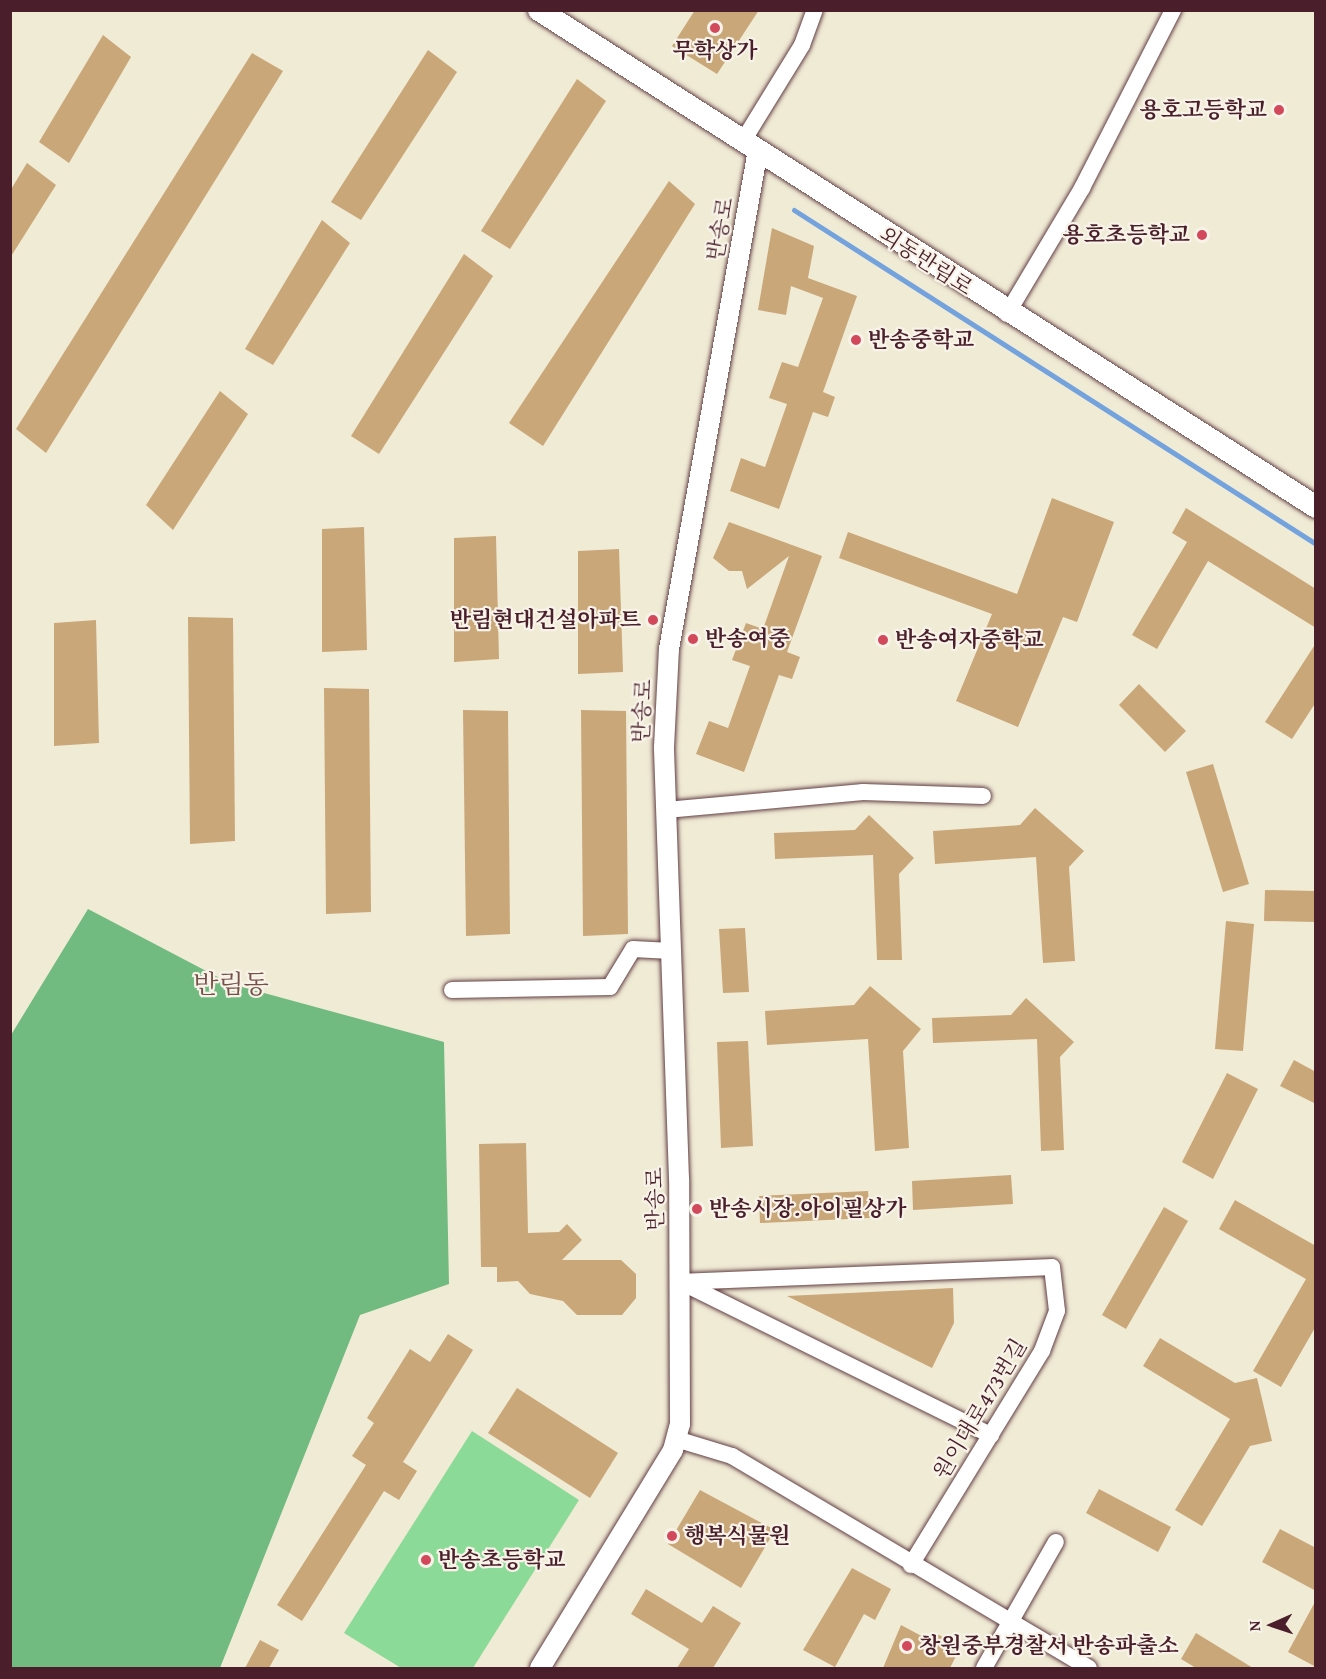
<!DOCTYPE html>
<html>
<head>
<meta charset="utf-8">
<style>
  body { margin:0 }
  #map { position:relative; width:1326px; height:1679px; overflow:hidden; background:#f0ebd5; font-family:"Gentium Book Plus","Noto Serif KR",serif }
  div>[style] { position:absolute }
  .green>* { inset:0; background:#8cda98 }
  .forest>* { inset:0; background:#71ba80 }
  .stream>* { height:5px; margin:-2.5px; padding:0 2.5px; transform-origin:2.5px; border-radius:2.5px; background:#73a2dd }
  .building>* { inset:0; background:#c9a779 }
  .roads { filter:drop-shadow(0 0 2px #633e44) drop-shadow(0 0 2px #633e44) }
  .minor>* { height:16px; margin:-8px; padding:0 8px; transform-origin:8px; border-radius:8px; background:#fff }
  .tertiary>* { height:20px; margin:-10px; padding:0 10px; transform-origin:10px; border-radius:10px; background:#fff }
  .secondary>* { height:22px; margin:-11px; padding:0 11px; transform-origin:11px; border-radius:11px; background:#fff }
  .dots>* { width:16px; height:16px; translate:-50% -50%; box-sizing:border-box; border:3px solid #f7f3e8; border-radius:50% }
  span { translate:-50% -50%; white-space:nowrap; text-align:center; line-height:1.15; -webkit-text-stroke:4.5px #f7f3e8; paint-order:stroke }
  .poi-label { font-size:22px; color:#4a1f2b; font-weight:700 }
  .right { translate:-100% -50%; text-align:right }
  .left { translate:0 -50%; text-align:left }
  .street-label { font-size:22px; color:#4a1f2b }
  .quarter-label { font-size:26px; color:#764f46 }
  .frame { position:absolute; inset:0; border:12px solid #4a1f2b; pointer-events:none }
  .north { position:absolute; left:1242px; top:1595px; width:60px; height:60px; -webkit-text-stroke:4px #f7f3e8; paint-order:stroke; rotate:267deg; font-size:16px; font-weight:700; line-height:24px; text-align:center; color:#4a1f2b }
  .north::after { content:''; display:block; margin:auto; width:21px; height:27px; background:#4a1f2b; clip-path:polygon(50% 0,100% 100%,50% 72%,0 100%) }
</style>
</head>
<body>
<div id="map">
  <div class="green">
    <i style="clip-path:polygon(472px 1431px,579px 1500px,473px 1668px,401px 1668px,344px 1633px)"></i>
  </div>
  <div class="forest">
    <i style="clip-path:polygon(88px 909px,231px 984px,444px 1042px,449px 1284px,360px 1315px,220px 1668px,11px 1668px,11px 1035px)"></i>
  </div>
  <div class="stream">
    <i style="left:794px;top:210px;width:620px;rotate:32.61deg"></i>
  </div>
  <div class="building">
    <i style="clip-path:polygon(695px 10px,759px 10px,717px 74px,672px 46px)"></i>
    <i style="clip-path:polygon(103px 35px,131px 57px,69px 163px,39px 142px)"></i>
    <i style="clip-path:polygon(428px 50px,457px 72px,361px 220px,331px 202px)"></i>
    <i style="clip-path:polygon(252px 53px,283px 71px,46px 453px,16px 429px)"></i>
    <i style="clip-path:polygon(577px 79px,606px 101px,510px 249px,481px 231px)"></i>
    <i style="clip-path:polygon(27px 163px,56px 185px,10px 258px,10px 191px)"></i>
    <i style="clip-path:polygon(669px 181px,695px 204px,543px 446px,509px 423px)"></i>
    <i style="clip-path:polygon(322px 220px,350px 243px,273px 365px,245px 349px)"></i>
    <i style="clip-path:polygon(772px 228px,814px 246px,808px 278px,857px 296px,823px 392px,835px 397px,828px 417px,813px 412px,779px 509px,730px 491px,741px 458px,765px 467px,787px 404px,769px 398px,782px 362px,798px 367px,823px 298px,791px 286px,786px 315px,758px 310px)"></i>
    <i style="clip-path:polygon(464px 254px,493px 276px,379px 454px,351px 436px)"></i>
    <i style="clip-path:polygon(220px 391px,248px 414px,173px 530px,146px 505px)"></i>
    <i style="clip-path:polygon(1052px 498px,1114px 522px,1077px 622px,1063px 617px,1018px 727px,956px 701px,992px 614px,839px 558px,848px 532px,1017px 594px)"></i>
    <i style="clip-path:polygon(1186px 508px,1316px 589px,1316px 628px,1208px 561px,1157px 649px,1132px 635px,1187px 542px,1172px 533px)"></i>
    <i style="clip-path:polygon(729px 522px,822px 556px,787px 652px,800px 657px,792px 679px,779px 675px,744px 772px,696px 754px,709px 721px,728px 728px,750px 666px,732px 660px,746px 623px,763px 629px,789px 556px,747px 589px,742px 571px,729px 571px,713px 558px)"></i>
    <i style="clip-path:polygon(364px 527px,367px 650px,322px 652px,322px 529px)"></i>
    <i style="clip-path:polygon(496px 536px,499px 659px,454px 662px,454px 538px)"></i>
    <i style="clip-path:polygon(619px 549px,623px 672px,578px 674px,578px 551px)"></i>
    <i style="clip-path:polygon(188px 617px,233px 618px,235px 841px,190px 844px)"></i>
    <i style="clip-path:polygon(96px 620px,99px 743px,54px 746px,54px 623px)"></i>
    <i style="clip-path:polygon(1316px 643px,1316px 702px,1292px 739px,1265px 722px)"></i>
    <i style="clip-path:polygon(1139px 684px,1186px 731px,1165px 752px,1119px 705px)"></i>
    <i style="clip-path:polygon(324px 688px,369px 689px,371px 912px,326px 914px)"></i>
    <i style="clip-path:polygon(463px 710px,508px 711px,510px 934px,466px 936px)"></i>
    <i style="clip-path:polygon(581px 710px,626px 711px,628px 934px,583px 936px)"></i>
    <i style="clip-path:polygon(1213px 764px,1249px 884px,1223px 892px,1186px 772px)"></i>
    <i style="clip-path:polygon(1035px 808px,1084px 851px,1069px 867px,1075px 961px,1043px 963px,1036px 857px,935px 864px,933px 831px,1020px 825px)"></i>
    <i style="clip-path:polygon(869px 815px,914px 858px,899px 874px,902px 960px,877px 960px,873px 855px,775px 859px,774px 833px,855px 830px)"></i>
    <i style="clip-path:polygon(1265px 890px,1316px 891px,1316px 922px,1264px 921px)"></i>
    <i style="clip-path:polygon(1226px 921px,1254px 924px,1243px 1051px,1215px 1049px)"></i>
    <i style="clip-path:polygon(745px 928px,749px 992px,723px 993px,719px 929px)"></i>
    <i style="clip-path:polygon(870px 986px,921px 1029px,903px 1051px,909px 1148px,875px 1151px,868px 1039px,767px 1045px,765px 1011px,854px 1005px)"></i>
    <i style="clip-path:polygon(1026px 998px,1074px 1042px,1060px 1057px,1064px 1150px,1041px 1151px,1037px 1039px,933px 1043px,932px 1018px,1011px 1015px)"></i>
    <i style="clip-path:polygon(748px 1041px,753px 1146px,721px 1148px,717px 1042px)"></i>
    <i style="clip-path:polygon(1294px 1060px,1316px 1072px,1316px 1104px,1280px 1086px)"></i>
    <i style="clip-path:polygon(1227px 1073px,1258px 1089px,1213px 1179px,1182px 1162px)"></i>
    <i style="clip-path:polygon(526px 1143px,528px 1233px,559px 1232px,567px 1224px,582px 1240px,562px 1260px,621px 1260px,636px 1274px,636px 1298px,622px 1315px,577px 1315px,563px 1301px,530px 1294px,518px 1281px,497px 1282px,497px 1267px,481px 1267px,479px 1144px)"></i>
    <i style="clip-path:polygon(1011px 1175px,1013px 1204px,913px 1210px,912px 1181px)"></i>
    <i style="clip-path:polygon(868px 1191px,870px 1218px,760px 1223px,759px 1196px)"></i>
    <i style="clip-path:polygon(1235px 1200px,1316px 1246px,1316px 1326px,1281px 1387px,1253px 1371px,1306px 1279px,1219px 1229px)"></i>
    <i style="clip-path:polygon(1164px 1207px,1188px 1221px,1126px 1329px,1102px 1315px)"></i>
    <i style="clip-path:polygon(953px 1288px,954px 1323px,932px 1368px,787px 1296px)"></i>
    <i style="clip-path:polygon(448px 1334px,473px 1350px,403px 1462px,417px 1471px,399px 1500px,384px 1491px,302px 1621px,277px 1605px,366px 1465px,352px 1456px,374px 1423px,367px 1418px,410px 1349px,430px 1362px)"></i>
    <i style="clip-path:polygon(1160px 1338px,1235px 1383px,1257px 1378px,1272px 1441px,1250px 1446px,1202px 1526px,1175px 1510px,1230px 1419px,1143px 1366px)"></i>
    <i style="clip-path:polygon(517px 1388px,618px 1453px,590px 1498px,488px 1433px)"></i>
    <i style="clip-path:polygon(1099px 1489px,1171px 1527px,1158px 1552px,1086px 1513px)"></i>
    <i style="clip-path:polygon(700px 1490px,775px 1530px,741px 1588px,668px 1544px)"></i>
    <i style="clip-path:polygon(1280px 1529px,1316px 1548px,1316px 1591px,1262px 1562px)"></i>
    <i style="clip-path:polygon(852px 1568px,891px 1589px,875px 1620px,864px 1614px,835px 1667px,803px 1650px)"></i>
    <i style="clip-path:polygon(646px 1589px,702px 1623px,713px 1606px,741px 1623px,713px 1668px,677px 1668px,689px 1649px,631px 1614px)"></i>
    <i style="clip-path:polygon(1316px 1600px,1316px 1667px,1288px 1652px)"></i>
    <i style="clip-path:polygon(901px 1625px,929px 1640px,933px 1632px,961px 1646px,950px 1668px,883px 1668px)"></i>
    <i style="clip-path:polygon(1196px 1633px,1253px 1668px,1196px 1668px,1181px 1659px)"></i>
    <i style="clip-path:polygon(260px 1640px,279px 1650px,269px 1668px,245px 1668px)"></i>
  </div>
  <div class="roads">
    <div class="minor">
      <i style="left:743px;top:141px;width:113px;rotate:-58.4deg"></i>
      <i style="left:802px;top:45px;width:37px;rotate:-70deg"></i>
      <i style="left:1007px;top:314px;width:147px;rotate:-59.2deg"></i>
      <i style="left:1082px;top:188px;width:200px;rotate:-62.9deg"></i>
      <i style="left:666px;top:810px;width:198px;rotate:-5.2deg"></i>
      <i style="left:863px;top:792px;width:120px;rotate:1.9deg"></i>
      <i style="left:452px;top:990px;width:158px;rotate:-1.1deg"></i>
      <i style="left:610px;top:987px;width:44px;rotate:-58.8deg"></i>
      <i style="left:633px;top:949px;width:38px;rotate:3deg"></i>
      <i style="left:680px;top:1282px;width:372px;rotate:-2.3deg"></i>
      <i style="left:1052px;top:1267px;width:44px;rotate:83.5deg"></i>
      <i style="left:1057px;top:1311px;width:43px;rotate:110.6deg"></i>
      <i style="left:1042px;top:1351px;width:251px;rotate:121.5deg"></i>
      <i style="left:681px;top:1282px;width:346px;rotate:26.3deg"></i>
      <i style="left:676px;top:1439px;width:59px;rotate:16.9deg"></i>
      <i style="left:732px;top:1456px;width:415px;rotate:30.7deg"></i>
      <i style="left:984px;top:1668px;width:145px;rotate:-60.3deg"></i>
    </div>
    <div class="tertiary">
      <i style="left:540px;top:1668px;width:255px;rotate:-58.6deg"></i>
      <i style="left:673px;top:1450px;width:27px;rotate:-75deg"></i>
      <i style="left:680px;top:1424px;width:245px;rotate:-90.2deg"></i>
      <i style="left:679px;top:1179px;width:432px;rotate:-92deg"></i>
      <i style="left:664px;top:747px;width:98px;rotate:-87.1deg"></i>
      <i style="left:669px;top:649px;width:507px;rotate:-79.89deg"></i>
    </div>
    <div class="secondary">
      <i style="left:539px;top:10px;width:922px;rotate:32.6deg"></i>
    </div>
  </div>
  <div class="dots">
    <i style="left:715px;top:28px;background:#d1495b"></i>
    <i style="left:1279px;top:110px;background:#d1495b"></i>
    <i style="left:1202px;top:235px;background:#d1495b"></i>
    <i style="left:856px;top:340px;background:#d1495b"></i>
    <i style="left:653px;top:620px;background:#d1495b"></i>
    <i style="left:693px;top:639px;background:#d1495b"></i>
    <i style="left:883px;top:640px;background:#d1495b"></i>
    <i style="left:697px;top:1209px;background:#d1495b"></i>
    <i style="left:672px;top:1536px;background:#d1495b"></i>
    <i style="left:426px;top:1560px;background:#d1495b"></i>
    <i style="left:907px;top:1646px;background:#d1495b"></i>
  </div>
  <div class="poi-label">
    <span style="left:715px;top:51px">무학상가</span>
    <span class="right" style="left:1267px;top:110px">용호고등학교</span>
    <span class="right" style="left:1190px;top:235px">용호초등학교</span>
    <span class="left" style="left:868px;top:340px">반송중학교</span>
    <span class="right" style="left:641px;top:620px">반림현대건설아파트</span>
    <span class="left" style="left:705px;top:639px">반송여중</span>
    <span class="left" style="left:895px;top:640px">반송여자중학교</span>
    <span class="left" style="left:709px;top:1209px">반송시장.아이필상가</span>
    <span class="left" style="left:684px;top:1536px">행복식물원</span>
    <span class="left" style="left:438px;top:1560px">반송초등학교</span>
    <span class="left" style="left:919px;top:1646px">창원중부경찰서 반송파출소</span>
  </div>
  <div class="street-label">
    <span style="left:720px;top:229px;rotate:-80deg">반송로</span>
    <span style="left:926px;top:261px;rotate:33deg">외동반림로</span>
    <span style="left:642px;top:711px;rotate:-87deg">반송로</span>
    <span style="left:655px;top:1199px;rotate:-91deg">반송로</span>
    <span style="left:980px;top:1409px;rotate:-59deg">원이대로473번길</span>
  </div>
  <div class="quarter-label">
    <span style="left:231px;top:984px">반림동</span>
  </div>
  <div class="frame"></div>
  <div class="north">N</div>
</div>
</body>
</html>
